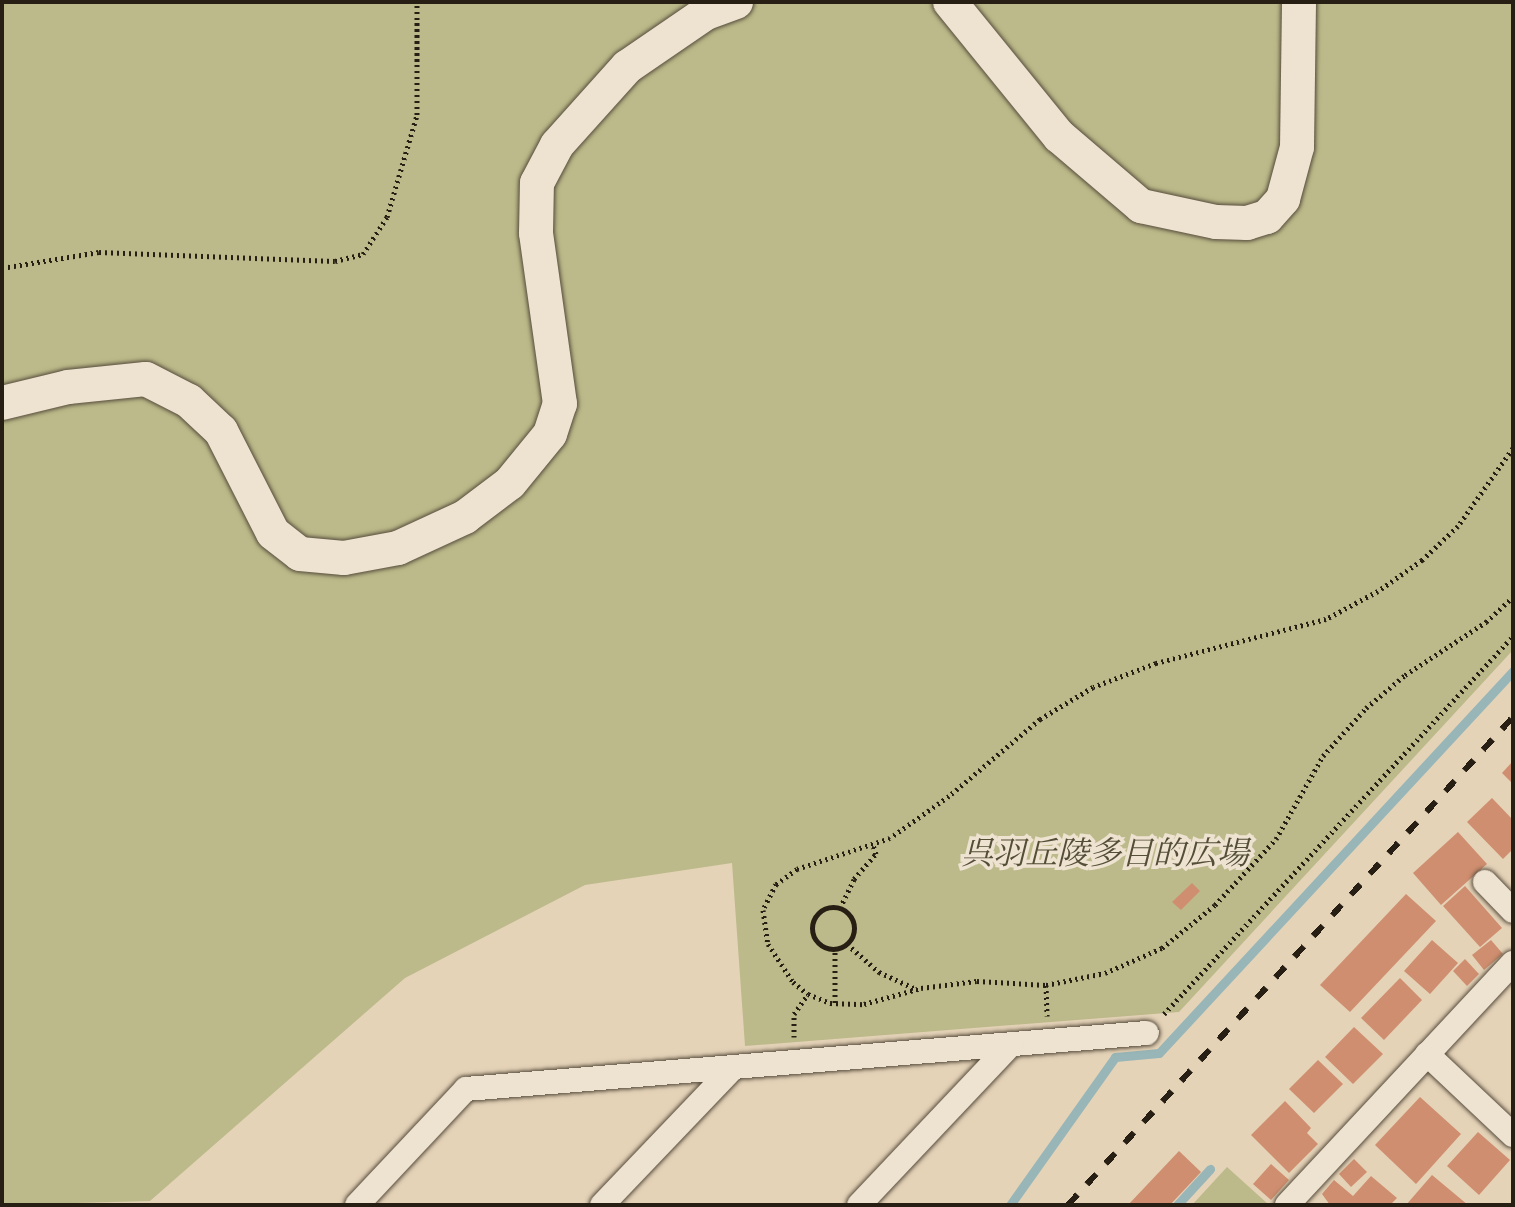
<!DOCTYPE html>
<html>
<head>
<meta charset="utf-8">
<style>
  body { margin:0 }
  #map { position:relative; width:1515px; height:1207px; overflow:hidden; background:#e5d3b8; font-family:"Old Standard TT","Noto Serif JP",serif }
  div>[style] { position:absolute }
  .green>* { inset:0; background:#bcba8a }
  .stream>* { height:9px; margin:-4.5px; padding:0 4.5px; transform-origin:4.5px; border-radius:4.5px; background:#98b6b7 }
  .building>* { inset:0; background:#cf8e6f }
  .path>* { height:5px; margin-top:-2.5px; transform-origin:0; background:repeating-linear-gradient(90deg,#271f13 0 2px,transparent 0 6px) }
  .path>.ring { margin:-2.5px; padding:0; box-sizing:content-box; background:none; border:5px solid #271f13; border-radius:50% }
  .roads { filter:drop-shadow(0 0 2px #564c3c) drop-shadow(0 0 2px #564c3c) }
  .street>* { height:24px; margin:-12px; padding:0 12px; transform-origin:12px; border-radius:12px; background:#eee2d1 }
  .secondary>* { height:34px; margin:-17px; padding:0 17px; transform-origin:17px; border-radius:17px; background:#eee2d1 }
  .rail>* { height:6px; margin-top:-3px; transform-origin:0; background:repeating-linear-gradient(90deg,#271f13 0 14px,transparent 0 28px) }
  span { translate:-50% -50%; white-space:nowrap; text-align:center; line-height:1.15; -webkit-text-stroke:7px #eee2d1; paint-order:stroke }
  .park-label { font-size:32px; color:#544e37; font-style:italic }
  .frame { position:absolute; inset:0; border:4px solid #271f13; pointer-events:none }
</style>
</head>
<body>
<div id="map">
  <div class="green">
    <i style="clip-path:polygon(2px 2px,1513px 2px,1513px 650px,1179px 1012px,745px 1046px,732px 863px,585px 885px,405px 978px,150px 1201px,2px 1205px)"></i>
    <i style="clip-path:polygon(1227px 1167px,1268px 1204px,1267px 1205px,1192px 1205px)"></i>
  </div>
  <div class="stream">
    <i style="left:1010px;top:1205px;width:181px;rotate:-54.6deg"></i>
    <i style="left:1115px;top:1057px;width:44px;rotate:-5.2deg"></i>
    <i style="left:1159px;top:1053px;width:521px;rotate:-47.18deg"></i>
    <i style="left:1177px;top:1205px;width:49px;rotate:-47.5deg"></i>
  </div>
  <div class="building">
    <i style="clip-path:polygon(1513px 761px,1513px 784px,1502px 773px)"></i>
    <i style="clip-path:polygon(1492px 798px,1513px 820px,1513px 849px,1503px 859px,1467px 822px)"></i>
    <i style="clip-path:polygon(1458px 832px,1487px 864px,1441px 905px,1413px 873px)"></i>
    <i style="clip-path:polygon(1192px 883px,1200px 891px,1181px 910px,1172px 902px)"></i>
    <i style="clip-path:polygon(1465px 886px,1502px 928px,1480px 947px,1443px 906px)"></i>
    <i style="clip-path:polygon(1406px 894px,1436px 921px,1350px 1012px,1320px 985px)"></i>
    <i style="clip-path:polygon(1432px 940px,1458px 963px,1430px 994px,1404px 971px)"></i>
    <i style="clip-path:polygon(1491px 940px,1503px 954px,1484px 970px,1472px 955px)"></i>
    <i style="clip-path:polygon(1465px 959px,1479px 974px,1467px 986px,1453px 971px)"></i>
    <i style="clip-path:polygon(1400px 978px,1422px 1000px,1384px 1040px,1361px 1018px)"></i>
    <i style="clip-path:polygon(1354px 1027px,1383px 1054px,1353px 1084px,1325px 1057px)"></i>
    <i style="clip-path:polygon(1318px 1060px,1343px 1084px,1314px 1113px,1289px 1089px)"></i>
    <i style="clip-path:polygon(1420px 1097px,1461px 1134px,1416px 1184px,1375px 1145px)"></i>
    <i style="clip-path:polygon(1285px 1101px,1311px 1128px,1307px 1133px,1318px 1144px,1289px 1173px,1251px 1135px)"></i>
    <i style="clip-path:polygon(1478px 1132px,1510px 1160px,1479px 1195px,1447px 1166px)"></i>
    <i style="clip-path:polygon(1179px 1151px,1201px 1172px,1170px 1205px,1128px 1205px)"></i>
    <i style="clip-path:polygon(1354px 1159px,1367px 1172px,1351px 1187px,1339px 1174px)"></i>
    <i style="clip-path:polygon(1271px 1164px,1289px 1180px,1271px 1200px,1253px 1184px)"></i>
    <i style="clip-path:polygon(1432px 1175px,1468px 1205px,1406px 1205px)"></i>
    <i style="clip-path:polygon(1371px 1176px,1397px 1198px,1390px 1205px,1330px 1205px,1322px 1194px,1334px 1180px,1353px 1196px)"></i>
  </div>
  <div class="path">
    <i style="left:2px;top:268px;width:98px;rotate:-9.4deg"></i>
    <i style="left:99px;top:252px;width:236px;rotate:2.2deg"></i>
    <i style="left:335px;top:261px;width:29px;rotate:-14deg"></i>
    <i style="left:363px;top:254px;width:44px;rotate:-57deg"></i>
    <i style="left:387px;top:217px;width:106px;rotate:-73.6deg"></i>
    <i style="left:417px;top:115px;width:113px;rotate:-90deg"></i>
    <i style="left:1513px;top:448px;width:95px;rotate:125.2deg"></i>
    <i style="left:1458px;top:526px;width:50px;rotate:136.6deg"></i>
    <i style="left:1422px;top:560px;width:54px;rotate:144.8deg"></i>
    <i style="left:1378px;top:591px;width:59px;rotate:151.7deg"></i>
    <i style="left:1326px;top:619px;width:176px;rotate:165.5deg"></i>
    <i style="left:1156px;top:663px;width:67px;rotate:159.1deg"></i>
    <i style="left:1093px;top:687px;width:62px;rotate:148.9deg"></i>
    <i style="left:1040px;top:719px;width:119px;rotate:139.8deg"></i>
    <i style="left:949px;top:796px;width:72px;rotate:144.6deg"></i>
    <i style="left:890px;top:838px;width:98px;rotate:161.6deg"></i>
    <i style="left:797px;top:869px;width:26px;rotate:144deg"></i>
    <i style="left:776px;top:884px;width:29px;rotate:117deg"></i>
    <i style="left:763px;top:910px;width:34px;rotate:82deg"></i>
    <i style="left:768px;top:944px;width:45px;rotate:56.7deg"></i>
    <i style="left:793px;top:982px;width:19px;rotate:39deg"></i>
    <i style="left:808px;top:994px;width:24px;rotate:22deg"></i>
    <i style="left:830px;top:1003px;width:34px;rotate:2deg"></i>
    <i style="left:864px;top:1004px;width:59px;rotate:-15.7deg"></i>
    <i style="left:921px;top:988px;width:56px;rotate:-7.1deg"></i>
    <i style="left:977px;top:981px;width:69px;rotate:3.3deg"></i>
    <i style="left:1046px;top:985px;width:60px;rotate:-11.5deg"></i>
    <i style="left:1105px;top:973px;width:62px;rotate:-23.7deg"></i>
    <i style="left:1162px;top:948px;width:68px;rotate:-39.1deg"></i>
    <i style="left:1215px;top:905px;width:90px;rotate:-47.3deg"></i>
    <i style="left:1276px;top:839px;width:95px;rotate:-60.5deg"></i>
    <i style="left:1323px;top:756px;width:64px;rotate:-48.1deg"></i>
    <i style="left:1366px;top:708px;width:51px;rotate:-40.2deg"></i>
    <i style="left:1405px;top:675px;width:97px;rotate:-33.2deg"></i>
    <i style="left:1486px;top:622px;width:37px;rotate:-43deg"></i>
    <i class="ring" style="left:812px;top:907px;width:37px;height:37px"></i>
    <i style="left:840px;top:908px;width:32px;rotate:-64deg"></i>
    <i style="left:854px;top:879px;width:33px;rotate:-49deg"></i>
    <i style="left:876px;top:854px;width:9px;rotate:-108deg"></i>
    <i style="left:847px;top:944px;width:43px;rotate:41.2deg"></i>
    <i style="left:879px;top:972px;width:41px;rotate:24.7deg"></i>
    <i style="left:1046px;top:985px;width:31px;rotate:88deg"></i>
    <i style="left:835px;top:1003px;width:54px;rotate:-90deg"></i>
    <i style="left:1164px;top:1014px;width:514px;rotate:-47.28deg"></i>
    <i style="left:794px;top:1037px;width:23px;rotate:-90deg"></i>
    <i style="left:794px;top:1014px;width:24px;rotate:-55deg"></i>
  </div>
  <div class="roads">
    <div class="street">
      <i style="left:1485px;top:882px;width:40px;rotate:46deg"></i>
      <i style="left:1427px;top:1054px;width:118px;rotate:43.3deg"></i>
      <i style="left:357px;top:1205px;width:159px;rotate:-46.8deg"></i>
      <i style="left:466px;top:1089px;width:683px;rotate:-4.7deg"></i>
      <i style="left:602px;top:1205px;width:190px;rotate:-46.3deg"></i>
      <i style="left:859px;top:1205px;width:221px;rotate:-46.6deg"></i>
      <i style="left:1287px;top:1205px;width:331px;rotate:-47deg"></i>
    </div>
    <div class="secondary">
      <i style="left:950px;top:2px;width:173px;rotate:50.9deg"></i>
      <i style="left:1059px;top:136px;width:108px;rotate:40.5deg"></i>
      <i style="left:1141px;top:206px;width:77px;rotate:12deg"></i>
      <i style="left:1216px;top:222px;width:31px;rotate:2deg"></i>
      <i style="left:1247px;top:223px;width:21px;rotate:-17deg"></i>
      <i style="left:1267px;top:217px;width:24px;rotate:-48deg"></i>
      <i style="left:1283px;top:199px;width:54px;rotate:-74.9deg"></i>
      <i style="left:1297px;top:147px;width:145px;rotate:-89.2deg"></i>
      <i style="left:2px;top:403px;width:68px;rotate:-13.6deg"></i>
      <i style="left:68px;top:387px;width:78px;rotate:-5.9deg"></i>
      <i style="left:146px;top:379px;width:48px;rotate:27.1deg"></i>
      <i style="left:189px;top:401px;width:44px;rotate:43.2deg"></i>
      <i style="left:221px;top:431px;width:114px;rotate:63deg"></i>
      <i style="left:273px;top:533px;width:34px;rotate:38deg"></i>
      <i style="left:300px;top:554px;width:44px;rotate:5.2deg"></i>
      <i style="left:344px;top:558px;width:55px;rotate:-10.5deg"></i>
      <i style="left:398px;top:548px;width:74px;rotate:-24.8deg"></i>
      <i style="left:465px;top:517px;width:56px;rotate:-37.1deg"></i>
      <i style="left:510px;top:483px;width:63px;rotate:-50.8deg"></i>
      <i style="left:550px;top:434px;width:32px;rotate:-72deg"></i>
      <i style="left:560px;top:404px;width:173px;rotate:-98deg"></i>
      <i style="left:536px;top:233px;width:50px;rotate:-88.9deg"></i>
      <i style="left:537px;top:183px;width:43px;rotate:-62.2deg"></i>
      <i style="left:557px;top:145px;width:105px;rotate:-48.1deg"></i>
      <i style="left:627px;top:67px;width:96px;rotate:-34.4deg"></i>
      <i style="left:706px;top:13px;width:32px;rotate:-20deg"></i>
    </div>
  </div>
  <div class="rail">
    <i style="left:1068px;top:1205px;width:660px;rotate:-47.64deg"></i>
  </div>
  <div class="park-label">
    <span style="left:1105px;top:856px">呉羽丘陵多目的広場</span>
  </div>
  <div class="frame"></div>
</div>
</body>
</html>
